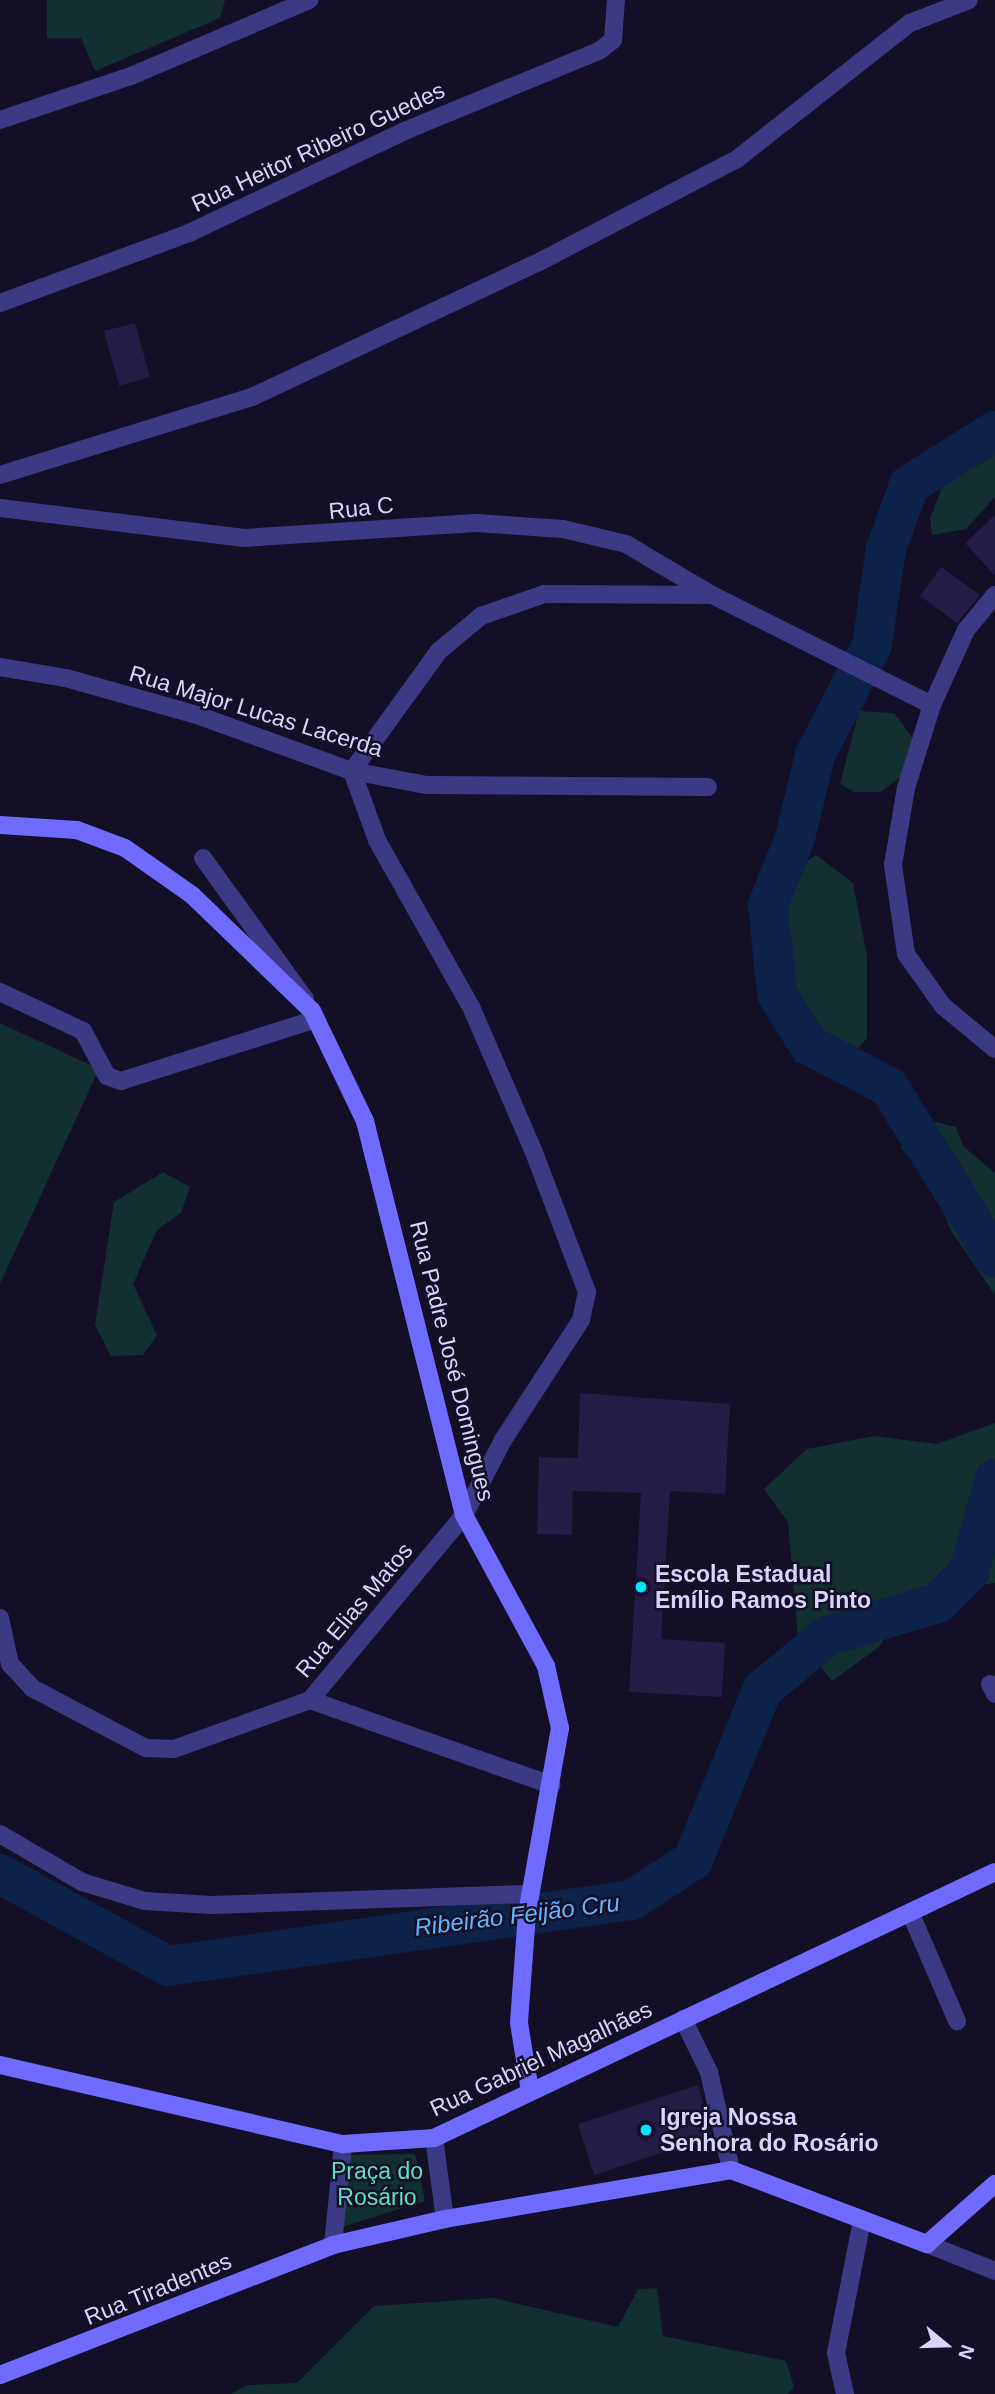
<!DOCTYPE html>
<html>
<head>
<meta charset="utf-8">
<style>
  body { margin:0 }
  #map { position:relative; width:995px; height:2394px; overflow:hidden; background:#130f26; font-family:Arial,sans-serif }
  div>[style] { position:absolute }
  .green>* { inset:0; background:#12302f }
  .river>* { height:40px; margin:-20px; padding:0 20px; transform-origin:20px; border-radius:20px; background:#0c2248 }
  .building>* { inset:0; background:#241b47 }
  .street>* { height:18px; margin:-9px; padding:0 9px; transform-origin:9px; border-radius:9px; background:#3d3a85 }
  .secondary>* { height:18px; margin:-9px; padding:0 9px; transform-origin:9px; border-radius:9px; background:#6f6bff }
  .dots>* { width:19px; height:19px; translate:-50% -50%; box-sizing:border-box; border:4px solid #130f26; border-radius:50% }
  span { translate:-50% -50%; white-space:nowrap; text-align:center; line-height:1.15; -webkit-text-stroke:5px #130f26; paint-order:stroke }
  .street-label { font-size:23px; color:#d9d4ff }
  .poi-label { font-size:23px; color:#d9d4ff; font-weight:700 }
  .left { translate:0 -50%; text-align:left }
  .park-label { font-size:23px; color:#5fe0c0 }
  .water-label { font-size:24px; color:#62b6ff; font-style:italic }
  .north { position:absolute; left:911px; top:2310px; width:70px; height:70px; -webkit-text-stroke:5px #130f26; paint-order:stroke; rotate:109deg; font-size:19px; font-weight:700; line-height:28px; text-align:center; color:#d9d4ff }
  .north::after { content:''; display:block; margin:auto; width:24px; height:32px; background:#d9d4ff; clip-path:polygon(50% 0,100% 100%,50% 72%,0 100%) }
</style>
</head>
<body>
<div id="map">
  <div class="green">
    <i style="clip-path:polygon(47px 0,225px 0,220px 18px,95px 71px,81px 38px,47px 38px)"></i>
    <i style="clip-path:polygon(995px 443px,995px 497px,966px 529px,932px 535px,930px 519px,947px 474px)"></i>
    <i style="clip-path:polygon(859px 711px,894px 713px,914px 740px,901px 777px,880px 792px,854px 792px,840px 784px)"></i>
    <i style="clip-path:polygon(816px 855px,853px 883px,867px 956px,867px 1038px,836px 1074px,796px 1062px,779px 1034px,787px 898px,794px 869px)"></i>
    <i style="clip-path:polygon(0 1023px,99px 1069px,0 1284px)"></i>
    <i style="clip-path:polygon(924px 1119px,956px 1127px,963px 1146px,995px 1173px,995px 1295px,952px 1232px,926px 1175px,901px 1148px)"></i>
    <i style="clip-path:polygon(163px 1172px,190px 1187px,181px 1213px,157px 1230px,133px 1284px,157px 1335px,143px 1355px,111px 1356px,95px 1325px,114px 1202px)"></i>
    <i style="clip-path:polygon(995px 1423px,995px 1583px,912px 1593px,879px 1647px,832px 1681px,798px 1637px,788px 1522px,764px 1489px,807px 1449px,874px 1436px,937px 1444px)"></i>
    <i style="clip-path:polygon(415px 2154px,425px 2201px,342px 2227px,348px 2155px)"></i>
    <i style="clip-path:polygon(657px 2288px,663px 2336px,786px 2361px,794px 2387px,788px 2394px,231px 2394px,248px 2385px,297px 2383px,374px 2306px,493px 2298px,618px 2327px,638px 2289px)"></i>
  </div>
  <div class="river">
    <i style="left:995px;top:431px;width:102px;rotate:147.9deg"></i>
    <i style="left:909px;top:485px;width:68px;rotate:109.8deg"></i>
    <i style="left:886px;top:549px;width:97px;rotate:98.3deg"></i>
    <i style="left:872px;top:645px;width:124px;rotate:117.4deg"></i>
    <i style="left:815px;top:755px;width:85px;rotate:103.5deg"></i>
    <i style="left:795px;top:838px;width:72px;rotate:111.9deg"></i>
    <i style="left:768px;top:905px;width:89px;rotate:84.2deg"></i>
    <i style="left:777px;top:994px;width:60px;rotate:57.9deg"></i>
    <i style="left:809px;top:1045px;width:90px;rotate:27.7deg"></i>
    <i style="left:889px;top:1087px;width:201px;rotate:58.2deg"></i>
    <i style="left:0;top:1874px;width:192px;rotate:28.7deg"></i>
    <i style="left:168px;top:1966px;width:469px;rotate:-8.1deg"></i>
    <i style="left:632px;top:1900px;width:73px;rotate:-33.3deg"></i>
    <i style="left:693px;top:1860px;width:183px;rotate:-67.9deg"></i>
    <i style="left:762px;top:1690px;width:85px;rotate:-39.7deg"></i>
    <i style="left:827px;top:1636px;width:116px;rotate:-16.6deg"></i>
    <i style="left:938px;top:1603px;width:44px;rotate:-45deg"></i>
    <i style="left:969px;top:1572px;width:97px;rotate:-74.4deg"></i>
  </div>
  <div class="building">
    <i style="clip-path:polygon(135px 323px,150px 377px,119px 386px,104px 331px)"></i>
    <i style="clip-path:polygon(995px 515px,995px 576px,965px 543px)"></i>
    <i style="clip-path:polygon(941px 567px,980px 595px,957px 623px,920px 596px)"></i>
    <i style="clip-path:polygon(580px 1393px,730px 1404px,725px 1494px,670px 1491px,661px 1639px,725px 1643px,722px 1697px,629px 1692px,641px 1493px,573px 1491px,572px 1535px,537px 1534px,539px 1457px,578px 1458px)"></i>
    <i style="clip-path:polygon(698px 2085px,712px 2136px,594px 2175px,578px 2124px)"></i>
  </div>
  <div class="street">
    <i style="left:0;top:120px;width:138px;rotate:-18.6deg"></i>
    <i style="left:131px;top:76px;width:194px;rotate:-23.1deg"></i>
    <i style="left:0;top:303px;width:202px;rotate:-20.3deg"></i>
    <i style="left:189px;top:233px;width:241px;rotate:-25.3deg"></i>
    <i style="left:407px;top:130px;width:208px;rotate:-22.4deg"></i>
    <i style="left:599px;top:51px;width:18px;rotate:-38deg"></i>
    <i style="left:613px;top:40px;width:40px;rotate:-85.7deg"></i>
    <i style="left:0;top:475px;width:264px;rotate:-17.2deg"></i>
    <i style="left:252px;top:397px;width:319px;rotate:-25.2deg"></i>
    <i style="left:541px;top:261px;width:221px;rotate:-27.5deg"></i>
    <i style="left:737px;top:159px;width:220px;rotate:-38.2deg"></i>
    <i style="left:910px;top:23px;width:63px;rotate:-21.3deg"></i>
    <i style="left:0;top:508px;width:246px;rotate:7deg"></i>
    <i style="left:244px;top:538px;width:232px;rotate:-3.7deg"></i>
    <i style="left:476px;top:523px;width:87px;rotate:3.9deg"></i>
    <i style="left:563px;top:529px;width:65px;rotate:13.4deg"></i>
    <i style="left:626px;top:544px;width:100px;rotate:30.7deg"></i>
    <i style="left:995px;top:595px;width:45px;rotate:129.6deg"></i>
    <i style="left:966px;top:630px;width:82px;rotate:114.4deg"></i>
    <i style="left:932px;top:705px;width:87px;rotate:107.4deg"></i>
    <i style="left:906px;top:788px;width:78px;rotate:99.6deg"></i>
    <i style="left:893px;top:865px;width:90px;rotate:81.7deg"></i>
    <i style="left:906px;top:954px;width:64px;rotate:54.6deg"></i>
    <i style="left:943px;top:1006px;width:67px;rotate:39.6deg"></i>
    <i style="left:0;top:667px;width:67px;rotate:9.5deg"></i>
    <i style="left:66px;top:678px;width:136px;rotate:15.8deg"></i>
    <i style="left:197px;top:715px;width:165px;rotate:19.9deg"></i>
    <i style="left:352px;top:771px;width:75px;rotate:10.7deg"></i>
    <i style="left:426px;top:785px;width:282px;rotate:0.4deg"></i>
    <i style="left:203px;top:858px;width:174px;rotate:54.1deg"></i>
    <i style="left:0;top:992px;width:92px;rotate:25.2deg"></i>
    <i style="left:83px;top:1031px;width:51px;rotate:61.9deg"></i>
    <i style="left:107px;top:1076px;width:15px;rotate:20deg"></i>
    <i style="left:121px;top:1081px;width:205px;rotate:-17.6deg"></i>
    <i style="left:0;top:1618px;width:47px;rotate:77.7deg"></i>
    <i style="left:10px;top:1664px;width:33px;rotate:47deg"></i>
    <i style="left:32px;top:1688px;width:129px;rotate:27.8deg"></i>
    <i style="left:146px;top:1748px;width:28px;rotate:2deg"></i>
    <i style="left:174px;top:1749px;width:145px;rotate:-19.8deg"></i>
    <i style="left:310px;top:1700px;width:241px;rotate:-50.2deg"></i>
    <i style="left:464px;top:1515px;width:85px;rotate:-62.5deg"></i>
    <i style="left:503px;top:1440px;width:143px;rotate:-57deg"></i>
    <i style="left:581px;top:1320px;width:29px;rotate:-78deg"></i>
    <i style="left:587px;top:1292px;width:152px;rotate:-110.8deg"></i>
    <i style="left:533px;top:1150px;width:156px;rotate:-113.4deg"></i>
    <i style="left:471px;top:1007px;width:192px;rotate:-119.4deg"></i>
    <i style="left:377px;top:840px;width:73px;rotate:-109.9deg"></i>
    <i style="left:352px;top:771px;width:148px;rotate:-54.1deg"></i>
    <i style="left:439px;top:651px;width:55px;rotate:-39.8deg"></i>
    <i style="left:481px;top:616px;width:67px;rotate:-19.2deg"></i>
    <i style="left:544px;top:594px;width:168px;rotate:0.3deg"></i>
    <i style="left:712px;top:595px;width:246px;rotate:26.6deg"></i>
    <i style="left:990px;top:1684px;width:11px;rotate:63deg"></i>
    <i style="left:310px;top:1700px;width:256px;rotate:19.4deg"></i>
    <i style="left:0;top:1834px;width:95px;rotate:30.3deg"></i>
    <i style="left:82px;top:1882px;width:66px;rotate:16.8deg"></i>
    <i style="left:145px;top:1901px;width:66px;rotate:3.5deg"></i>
    <i style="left:211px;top:1905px;width:318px;rotate:-2deg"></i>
    <i style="left:910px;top:1912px;width:119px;rotate:66.7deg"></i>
    <i style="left:683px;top:2019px;width:59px;rotate:63.9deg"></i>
    <i style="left:709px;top:2072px;width:100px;rotate:77.3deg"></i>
    <i style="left:434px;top:2138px;width:82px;rotate:82.3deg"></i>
    <i style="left:927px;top:2244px;width:73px;rotate:21.7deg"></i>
    <i style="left:333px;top:2245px;width:101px;rotate:-84.3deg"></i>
    <i style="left:845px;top:2394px;width:42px;rotate:-102.4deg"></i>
    <i style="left:836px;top:2353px;width:136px;rotate:-78.9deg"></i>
  </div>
  <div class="secondary">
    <i style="left:0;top:825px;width:77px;rotate:3.7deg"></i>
    <i style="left:77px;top:830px;width:51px;rotate:20.6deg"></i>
    <i style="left:125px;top:848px;width:82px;rotate:35deg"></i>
    <i style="left:192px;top:895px;width:167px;rotate:44deg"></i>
    <i style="left:312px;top:1011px;width:122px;rotate:64.3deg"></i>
    <i style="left:365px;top:1121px;width:406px;rotate:75.9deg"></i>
    <i style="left:464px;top:1515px;width:172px;rotate:61.5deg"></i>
    <i style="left:546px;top:1666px;width:64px;rotate:77.3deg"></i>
    <i style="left:560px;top:1728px;width:188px;rotate:100.1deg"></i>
    <i style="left:527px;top:1913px;width:110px;rotate:94.2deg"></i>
    <i style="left:519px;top:2023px;width:69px;rotate:80.8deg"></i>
    <i style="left:0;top:2065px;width:352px;rotate:13deg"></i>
    <i style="left:343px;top:2144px;width:91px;rotate:-3.8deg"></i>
    <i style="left:434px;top:2138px;width:621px;rotate:-25.37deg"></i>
    <i style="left:0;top:2375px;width:357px;rotate:-21.3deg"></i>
    <i style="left:333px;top:2245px;width:115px;rotate:-13.1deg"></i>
    <i style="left:445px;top:2219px;width:290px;rotate:-9.7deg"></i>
    <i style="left:731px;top:2170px;width:210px;rotate:20.7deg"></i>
    <i style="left:927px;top:2244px;width:91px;rotate:-41.4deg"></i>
  </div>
  <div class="dots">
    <i style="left:641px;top:1587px;background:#00e5ff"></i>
    <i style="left:646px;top:2130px;background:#00e5ff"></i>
  </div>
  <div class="street-label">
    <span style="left:318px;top:147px;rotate:-25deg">Rua Heitor Ribeiro Guedes</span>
    <span style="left:361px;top:508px;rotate:-6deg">Rua C</span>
    <span style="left:256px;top:711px;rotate:17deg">Rua Major Lucas Lacerda</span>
    <span style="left:452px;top:1361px;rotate:76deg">Rua Padre José Domingues</span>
    <span style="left:354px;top:1610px;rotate:-50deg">Rua Elias Matos</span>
    <span style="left:541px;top:2059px;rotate:-25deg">Rua Gabriel Magalhães</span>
    <span style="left:158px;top:2289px;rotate:-22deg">Rua Tiradentes</span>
  </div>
  <div class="poi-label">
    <span class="left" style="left:655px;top:1587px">Escola Estadual<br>Emílio Ramos Pinto</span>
    <span class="left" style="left:660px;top:2130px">Igreja Nossa<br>Senhora do Rosário</span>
  </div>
  <div class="park-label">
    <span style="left:377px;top:2184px">Praça do<br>Rosário</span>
  </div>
  <div class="water-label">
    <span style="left:517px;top:1915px;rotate:-7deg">Ribeirão Feijão Cru</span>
  </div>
  <div class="north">N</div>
</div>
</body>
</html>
